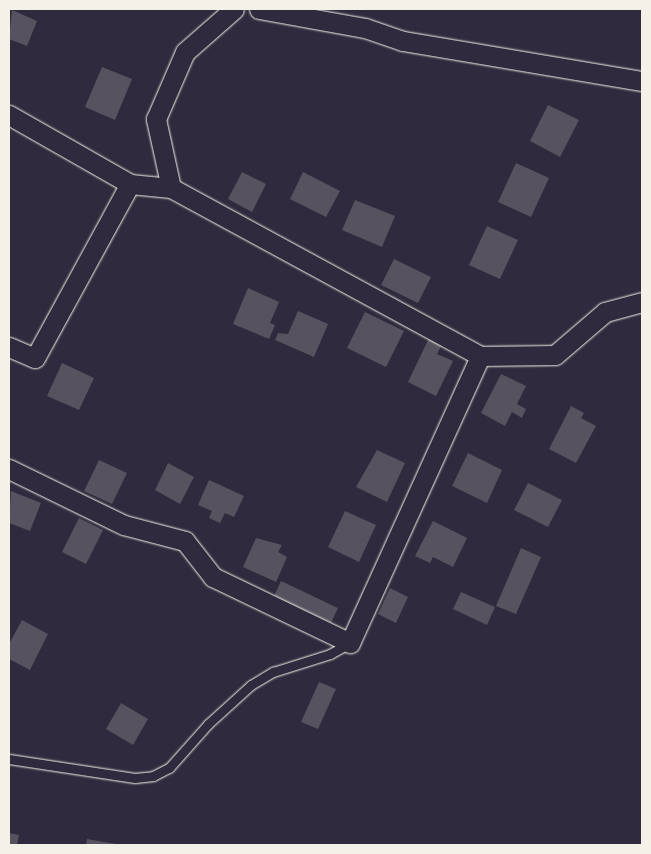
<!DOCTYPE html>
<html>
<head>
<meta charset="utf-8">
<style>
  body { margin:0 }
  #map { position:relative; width:651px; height:854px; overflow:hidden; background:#2f2a3d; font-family:"Gochi Hand",sans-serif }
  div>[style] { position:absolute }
  .building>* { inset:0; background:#56525f }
  .roads { filter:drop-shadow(0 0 1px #f4f1e8) drop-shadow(0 0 1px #f4f1e8) }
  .lane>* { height:9px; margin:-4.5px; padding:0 4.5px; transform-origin:4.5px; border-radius:4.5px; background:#2f2a3d }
  .street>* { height:19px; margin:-9.5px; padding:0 9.5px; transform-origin:9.5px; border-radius:9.5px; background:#2f2a3d }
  span { translate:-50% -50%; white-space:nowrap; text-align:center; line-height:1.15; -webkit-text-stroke:5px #2f2a3d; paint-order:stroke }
  .frame { position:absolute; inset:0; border:10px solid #f4f1e8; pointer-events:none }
</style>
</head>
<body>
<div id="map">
  <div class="building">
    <i style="clip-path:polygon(12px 10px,37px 21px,27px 46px,9px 39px)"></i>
    <i style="clip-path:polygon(102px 67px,132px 79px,115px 120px,85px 107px)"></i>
    <i style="clip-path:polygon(548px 105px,579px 120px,560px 157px,530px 141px)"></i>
    <i style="clip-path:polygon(516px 163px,549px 178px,531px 217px,498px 202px)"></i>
    <i style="clip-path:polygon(242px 172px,266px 184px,252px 212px,228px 199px)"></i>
    <i style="clip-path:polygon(303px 172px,340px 191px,326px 217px,290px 199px)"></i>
    <i style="clip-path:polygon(355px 200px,395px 216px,382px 247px,342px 230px)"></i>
    <i style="clip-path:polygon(487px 226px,518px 240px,500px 279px,469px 265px)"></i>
    <i style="clip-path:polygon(394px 259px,431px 277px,418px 303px,381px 285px)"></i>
    <i style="clip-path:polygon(248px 288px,279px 302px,270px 323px,275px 325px,269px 339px,233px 324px)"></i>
    <i style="clip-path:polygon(298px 311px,328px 324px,314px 357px,275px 340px,278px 333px,288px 334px)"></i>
    <i style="clip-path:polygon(365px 312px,404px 331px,386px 367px,347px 348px)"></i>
    <i style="clip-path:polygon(429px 338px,442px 344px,437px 354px,453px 361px,436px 396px,408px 382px)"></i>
    <i style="clip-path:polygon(62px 363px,94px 378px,79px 410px,47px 396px)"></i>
    <i style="clip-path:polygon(501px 374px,526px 386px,517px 404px,526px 409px,522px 418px,512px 412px,505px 426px,481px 413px)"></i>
    <i style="clip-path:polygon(571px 406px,584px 413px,581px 418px,596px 426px,576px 463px,549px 449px)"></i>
    <i style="clip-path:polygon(377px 450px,405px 463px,387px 502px,356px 487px)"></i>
    <i style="clip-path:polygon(468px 453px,502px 470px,487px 503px,452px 486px)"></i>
    <i style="clip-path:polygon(99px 460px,127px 473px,112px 504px,84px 491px)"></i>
    <i style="clip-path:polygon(168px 463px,194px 477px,180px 504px,155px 490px)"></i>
    <i style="clip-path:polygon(209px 480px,244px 496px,234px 517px,225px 513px,220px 523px,209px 518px,212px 511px,198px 505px)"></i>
    <i style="clip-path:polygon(528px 483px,562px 500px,548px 527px,514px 510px)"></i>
    <i style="clip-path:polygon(11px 491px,41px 503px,30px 531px,9px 523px)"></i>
    <i style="clip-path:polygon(345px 511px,376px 525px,359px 562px,328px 547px)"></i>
    <i style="clip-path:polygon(79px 518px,103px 530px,86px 564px,62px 552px)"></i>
    <i style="clip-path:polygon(433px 521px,467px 538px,453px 567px,433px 557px,430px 563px,415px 556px)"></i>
    <i style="clip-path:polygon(256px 538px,282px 545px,278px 552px,287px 557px,276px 582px,243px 567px)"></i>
    <i style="clip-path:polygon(521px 548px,541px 557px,516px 614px,496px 606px)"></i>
    <i style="clip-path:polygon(281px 581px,338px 608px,331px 623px,274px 596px)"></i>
    <i style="clip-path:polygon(390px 588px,408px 597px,396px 623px,378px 614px)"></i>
    <i style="clip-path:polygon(461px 592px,495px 607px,487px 625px,453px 609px)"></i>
    <i style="clip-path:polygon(22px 620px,48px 634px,30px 670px,9px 659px,9px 644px)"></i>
    <i style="clip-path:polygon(319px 682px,336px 689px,318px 729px,301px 722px)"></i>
    <i style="clip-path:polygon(121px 703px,148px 719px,133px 745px,106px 729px)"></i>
    <i style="clip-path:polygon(9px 833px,19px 835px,17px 845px,9px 845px)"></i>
    <i style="clip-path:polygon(87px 839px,116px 844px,116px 845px,86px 845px)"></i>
  </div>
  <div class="roads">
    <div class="lane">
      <i style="left:9px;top:759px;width:127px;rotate:8.6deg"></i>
      <i style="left:135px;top:778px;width:18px;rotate:-6deg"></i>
      <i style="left:153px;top:776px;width:18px;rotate:-27deg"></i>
      <i style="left:169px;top:768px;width:59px;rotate:-48.4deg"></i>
      <i style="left:208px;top:724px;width:58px;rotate:-42.2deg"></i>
      <i style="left:251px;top:685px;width:26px;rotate:-31deg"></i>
      <i style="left:273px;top:672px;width:60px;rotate:-17.5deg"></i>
      <i style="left:330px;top:654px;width:23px;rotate:-29deg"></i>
    </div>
    <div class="street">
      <i style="left:259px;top:9px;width:108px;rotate:10.2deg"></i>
      <i style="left:365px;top:28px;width:40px;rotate:18.9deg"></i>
      <i style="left:403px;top:41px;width:242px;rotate:9.5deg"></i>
      <i style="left:9px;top:115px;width:139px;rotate:29.7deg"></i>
      <i style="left:130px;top:184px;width:41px;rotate:5.6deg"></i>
      <i style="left:171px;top:188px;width:352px;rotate:28.5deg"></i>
      <i style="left:480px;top:356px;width:75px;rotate:-0.8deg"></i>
      <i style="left:555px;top:355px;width:66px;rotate:-40.7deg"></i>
      <i style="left:605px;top:312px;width:38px;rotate:-15deg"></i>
      <i style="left:171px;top:188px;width:71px;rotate:-102.3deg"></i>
      <i style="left:156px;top:119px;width:73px;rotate:-66.6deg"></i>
      <i style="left:185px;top:52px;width:65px;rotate:-41.3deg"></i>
      <i style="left:9px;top:347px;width:28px;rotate:23deg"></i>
      <i style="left:35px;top:358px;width:198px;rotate:-61.4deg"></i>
      <i style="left:9px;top:469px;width:128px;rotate:26deg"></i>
      <i style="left:124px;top:525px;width:63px;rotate:14.7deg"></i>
      <i style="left:185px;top:541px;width:46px;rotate:52.1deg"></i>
      <i style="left:213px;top:577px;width:152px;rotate:25.7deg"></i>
      <i style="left:350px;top:643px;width:315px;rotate:-65.6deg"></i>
    </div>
  </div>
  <div class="frame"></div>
</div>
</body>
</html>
